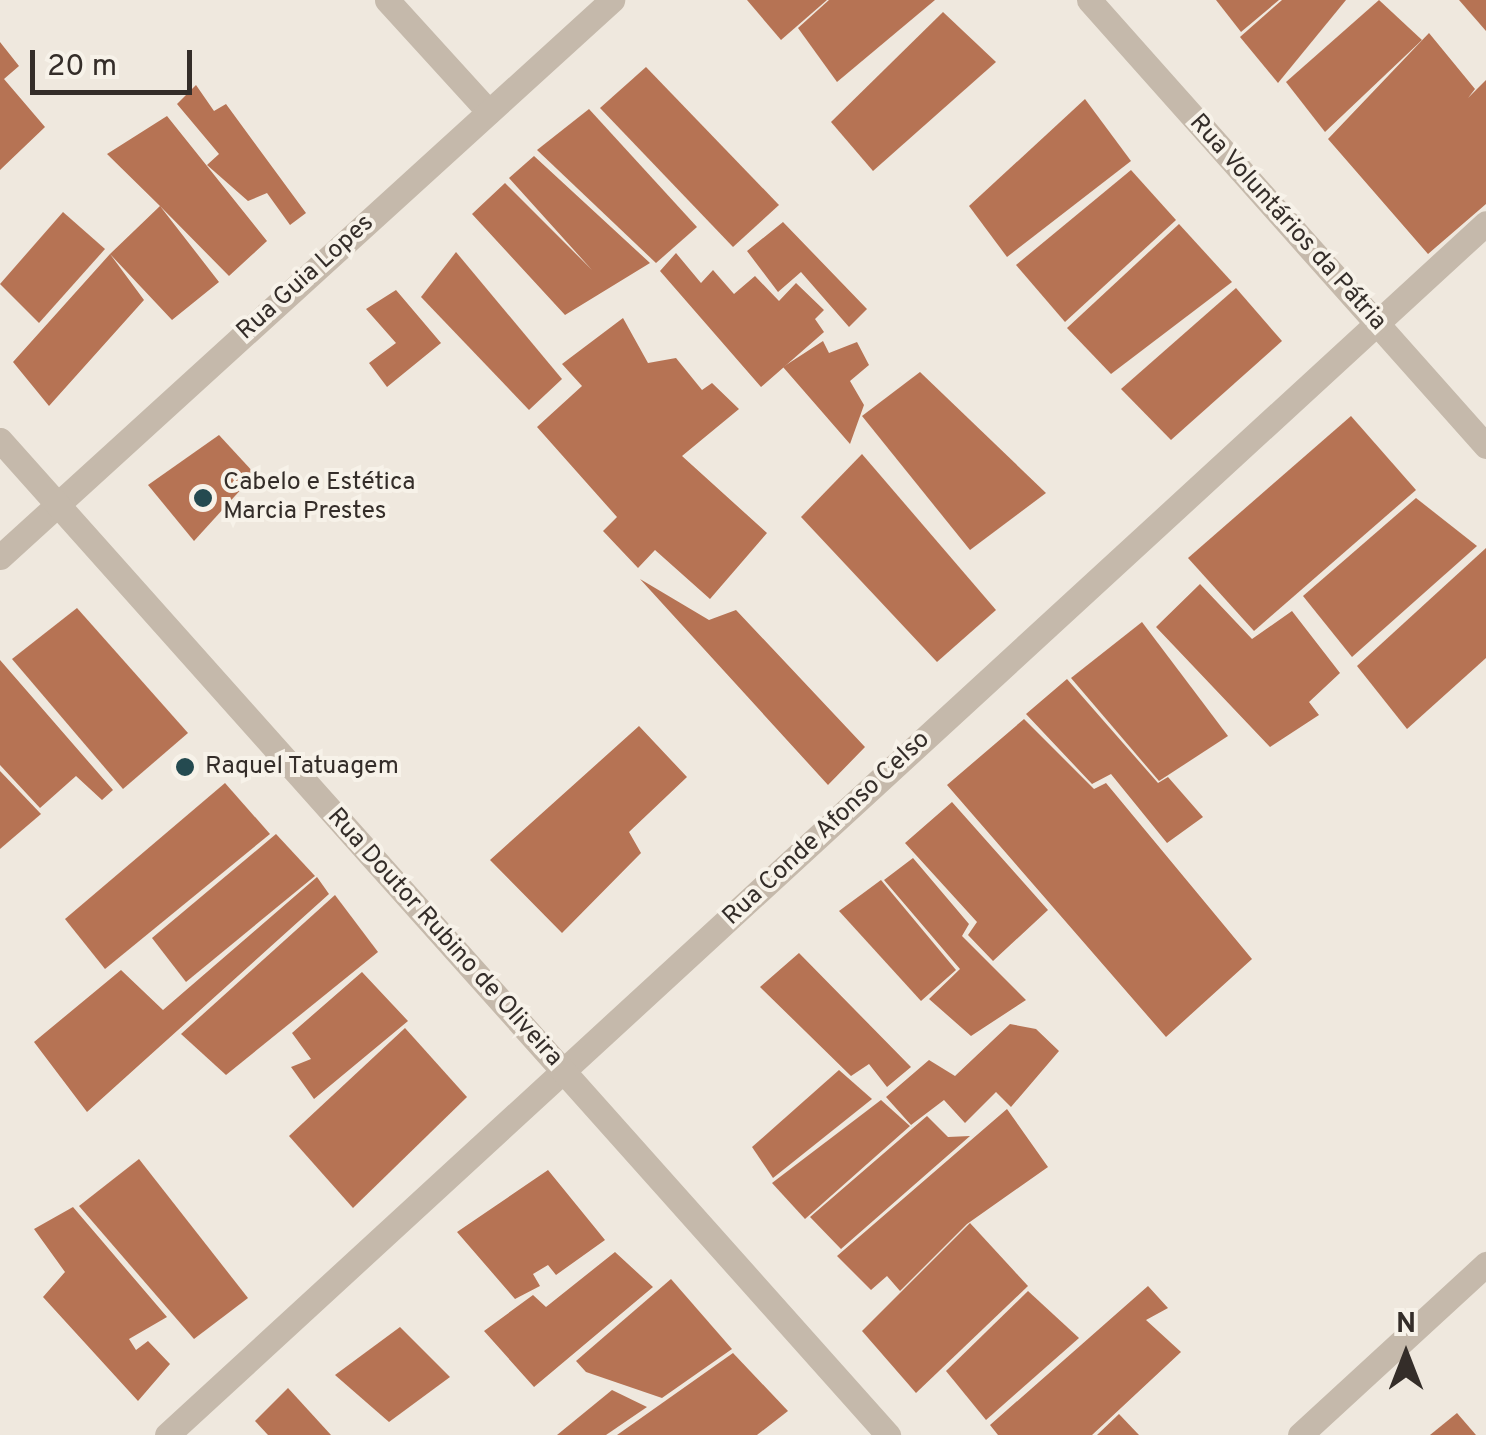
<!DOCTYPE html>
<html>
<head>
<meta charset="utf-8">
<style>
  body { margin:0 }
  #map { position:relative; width:1486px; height:1435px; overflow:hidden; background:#efe8de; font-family:Overpass,sans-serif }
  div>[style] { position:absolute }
  .building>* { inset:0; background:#b67354 }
  .minor>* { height:25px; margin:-12.5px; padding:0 12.5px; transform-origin:12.5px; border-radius:12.5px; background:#c5b9ab }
  .tertiary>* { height:25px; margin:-12.5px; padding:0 12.5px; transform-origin:12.5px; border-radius:12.5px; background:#c5b9ab }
  .dots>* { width:28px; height:28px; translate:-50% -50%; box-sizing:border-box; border:5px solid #f7f2e9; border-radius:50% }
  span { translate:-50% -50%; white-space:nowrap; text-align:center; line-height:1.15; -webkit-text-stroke:8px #f7f2e9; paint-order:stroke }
  .street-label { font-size:25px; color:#342d29 }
  .poi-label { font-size:25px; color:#342d29 }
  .left { translate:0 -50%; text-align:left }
  .north { position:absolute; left:1356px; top:1305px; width:100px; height:100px; -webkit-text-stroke:8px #f7f2e9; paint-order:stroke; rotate:0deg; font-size:28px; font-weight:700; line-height:40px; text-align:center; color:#342d29 }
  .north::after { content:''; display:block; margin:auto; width:35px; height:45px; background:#342d29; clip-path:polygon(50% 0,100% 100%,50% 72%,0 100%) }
  .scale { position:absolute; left:30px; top:50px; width:162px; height:45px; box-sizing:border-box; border:5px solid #342d29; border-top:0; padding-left:12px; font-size:30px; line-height:35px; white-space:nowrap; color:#342d29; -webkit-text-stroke:8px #f7f2e9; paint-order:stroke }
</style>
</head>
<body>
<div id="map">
  <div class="building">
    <i style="clip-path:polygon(747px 0,827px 0,781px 40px)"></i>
    <i style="clip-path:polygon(829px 0,935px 0,837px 82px,798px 28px)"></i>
    <i style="clip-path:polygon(1216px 0,1279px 0,1241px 32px)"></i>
    <i style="clip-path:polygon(1282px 0,1346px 0,1278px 83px,1240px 37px)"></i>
    <i style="clip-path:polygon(1379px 0,1422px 40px,1325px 132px,1286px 82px)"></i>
    <i style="clip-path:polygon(1459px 0,1486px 0,1486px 31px)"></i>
    <i style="clip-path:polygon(943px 12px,996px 62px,873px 171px,831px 122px)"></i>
    <i style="clip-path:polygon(1429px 33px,1475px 89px,1468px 98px,1486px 80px,1486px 204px,1428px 254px,1328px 139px)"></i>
    <i style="clip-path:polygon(0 42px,19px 66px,4px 79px,45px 127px,0 170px)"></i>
    <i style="clip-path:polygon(646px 67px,779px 205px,733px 247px,600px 108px)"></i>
    <i style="clip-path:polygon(196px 85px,214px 111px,226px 104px,306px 213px,290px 225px,267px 193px,248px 201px,207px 165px,219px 154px,177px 104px)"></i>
    <i style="clip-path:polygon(1085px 99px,1131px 161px,1007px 257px,969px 206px)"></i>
    <i style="clip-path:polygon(589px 109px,697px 227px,656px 263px,537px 150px)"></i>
    <i style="clip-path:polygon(167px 116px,267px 241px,229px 276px,160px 206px,219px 282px,172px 320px,110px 254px,144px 300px,49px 406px,13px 362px,110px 254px,160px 206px,107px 154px)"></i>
    <i style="clip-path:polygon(534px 156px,650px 263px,565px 315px,472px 214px,505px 183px,592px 270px,509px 178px)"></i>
    <i style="clip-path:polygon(1131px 170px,1176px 220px,1065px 322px,1016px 265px)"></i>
    <i style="clip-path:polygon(63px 212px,105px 249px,39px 323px,0 284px)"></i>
    <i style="clip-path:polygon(783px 222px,867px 309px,849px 327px,801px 272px,778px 292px,747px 251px)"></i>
    <i style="clip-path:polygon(1179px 224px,1232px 282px,1111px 374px,1067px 328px)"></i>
    <i style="clip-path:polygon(456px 252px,562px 379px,529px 410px,421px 297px)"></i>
    <i style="clip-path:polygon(676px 253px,701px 283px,713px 270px,734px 294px,755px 276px,779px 301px,796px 283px,824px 310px,815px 319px,824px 332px,761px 387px,660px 271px)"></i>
    <i style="clip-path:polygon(1236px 288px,1282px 341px,1171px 440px,1121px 389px)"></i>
    <i style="clip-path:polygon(396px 290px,441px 343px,387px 387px,369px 363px,396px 343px,366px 309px)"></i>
    <i style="clip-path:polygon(623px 318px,648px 363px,676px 358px,702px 390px,712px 383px,739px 409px,682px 456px,767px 533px,710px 599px,655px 550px,638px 568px,603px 531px,617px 517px,537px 427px,582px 386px,562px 364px)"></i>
    <i style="clip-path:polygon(823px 341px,829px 353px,857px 342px,869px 365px,850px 381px,864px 405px,850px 444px,783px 367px)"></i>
    <i style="clip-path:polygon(920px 372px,1046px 493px,970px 550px,862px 416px)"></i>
    <i style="clip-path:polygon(1351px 416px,1416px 490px,1254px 631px,1188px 558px)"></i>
    <i style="clip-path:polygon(219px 435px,255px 474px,194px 541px,148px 485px)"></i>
    <i style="clip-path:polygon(862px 454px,996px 610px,937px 662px,801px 517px)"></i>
    <i style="clip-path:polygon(1416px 498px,1477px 546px,1352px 657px,1303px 596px)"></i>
    <i style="clip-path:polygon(1486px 548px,1486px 658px,1407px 729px,1357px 666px)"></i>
    <i style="clip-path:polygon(640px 579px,709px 620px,736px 610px,865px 747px,828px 785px)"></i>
    <i style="clip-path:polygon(1200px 584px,1252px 639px,1292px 611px,1340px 673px,1309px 702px,1319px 715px,1270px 747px,1156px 627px)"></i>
    <i style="clip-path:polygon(77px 608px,188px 733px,123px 789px,12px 659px)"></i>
    <i style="clip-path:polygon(1142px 622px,1228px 736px,1159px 781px,1071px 678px)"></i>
    <i style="clip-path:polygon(0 660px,113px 790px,102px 800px,76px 776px,40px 808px,0 765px)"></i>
    <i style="clip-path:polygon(1067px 679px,1158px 783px,1168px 777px,1203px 817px,1167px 843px,1111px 774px,1092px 784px,1026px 714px)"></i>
    <i style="clip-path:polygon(1024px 719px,1094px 789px,1106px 783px,1252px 959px,1166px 1037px,947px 785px)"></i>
    <i style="clip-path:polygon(639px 726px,687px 777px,629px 832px,641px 853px,562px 933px,490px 860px)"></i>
    <i style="clip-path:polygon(0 771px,41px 814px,0 849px)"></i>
    <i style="clip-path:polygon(225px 783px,270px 834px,105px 969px,65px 919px)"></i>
    <i style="clip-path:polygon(952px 802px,1048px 910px,993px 961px,968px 935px,977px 922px,905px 843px)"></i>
    <i style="clip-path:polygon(276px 834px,315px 876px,186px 982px,152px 938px)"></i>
    <i style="clip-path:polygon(913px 858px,969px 924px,962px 936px,1026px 1000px,971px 1036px,929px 999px,960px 969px,884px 880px)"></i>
    <i style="clip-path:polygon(317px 877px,329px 894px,87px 1112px,34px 1042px,121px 970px,163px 1010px)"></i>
    <i style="clip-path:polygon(881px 880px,956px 970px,921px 1001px,839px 911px)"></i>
    <i style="clip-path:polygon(335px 895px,378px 952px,226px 1075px,181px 1034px)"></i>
    <i style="clip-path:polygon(799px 953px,911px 1067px,887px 1087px,869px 1064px,851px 1076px,760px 987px)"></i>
    <i style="clip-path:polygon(362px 972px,408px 1021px,314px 1099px,291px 1067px,311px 1059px,292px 1033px)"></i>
    <i style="clip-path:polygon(1010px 1024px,1036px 1029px,1059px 1051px,1011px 1107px,996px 1092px,965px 1123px,944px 1100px,911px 1125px,886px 1097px,929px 1060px,955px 1076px)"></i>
    <i style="clip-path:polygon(405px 1028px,467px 1097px,353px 1208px,289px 1136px)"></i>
    <i style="clip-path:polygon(839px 1070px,872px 1099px,773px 1178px,752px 1147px)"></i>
    <i style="clip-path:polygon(881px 1100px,910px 1126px,805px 1219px,772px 1183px)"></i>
    <i style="clip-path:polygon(1007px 1109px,1048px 1167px,967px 1224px,900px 1291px,887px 1276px,871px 1290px,837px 1256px)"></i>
    <i style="clip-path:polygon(927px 1116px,948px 1137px,970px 1136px,841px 1249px,810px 1217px)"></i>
    <i style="clip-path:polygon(139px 1159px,248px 1298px,194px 1339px,79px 1206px)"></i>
    <i style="clip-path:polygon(548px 1170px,605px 1240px,556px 1275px,548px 1265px,533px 1274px,540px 1286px,515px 1299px,457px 1232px)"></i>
    <i style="clip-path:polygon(73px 1207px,167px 1317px,129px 1339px,136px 1350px,148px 1341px,170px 1364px,138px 1401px,43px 1297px,65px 1272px,34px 1229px)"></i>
    <i style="clip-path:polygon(970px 1223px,1028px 1286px,916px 1393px,862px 1331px)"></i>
    <i style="clip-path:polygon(615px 1252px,653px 1287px,534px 1387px,484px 1331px,533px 1295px,546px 1307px)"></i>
    <i style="clip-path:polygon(671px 1279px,732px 1349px,662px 1398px,586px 1372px,576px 1361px)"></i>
    <i style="clip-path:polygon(1148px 1286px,1168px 1308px,1146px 1320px,1181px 1352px,1092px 1435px,998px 1435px,990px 1425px)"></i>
    <i style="clip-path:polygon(1028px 1291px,1079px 1338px,986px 1420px,946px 1371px)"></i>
    <i style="clip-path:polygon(400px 1327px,450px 1377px,389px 1422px,335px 1375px)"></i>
    <i style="clip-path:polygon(733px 1353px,788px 1411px,757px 1435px,617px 1435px)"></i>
    <i style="clip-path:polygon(288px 1388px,331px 1435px,268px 1435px,255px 1421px)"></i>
    <i style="clip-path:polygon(612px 1390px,647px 1407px,606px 1435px,557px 1435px)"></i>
    <i style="clip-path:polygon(1457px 1413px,1476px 1435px,1430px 1435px)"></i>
    <i style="clip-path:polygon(1119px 1414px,1139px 1435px,1097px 1435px)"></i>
  </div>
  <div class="minor">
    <i style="left:387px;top:0;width:151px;rotate:47.7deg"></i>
    <i style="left:1089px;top:0;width:597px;rotate:48.33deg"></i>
    <i style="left:0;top:557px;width:828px;rotate:-42.31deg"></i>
    <i style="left:167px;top:1435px;width:1791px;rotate:-42.58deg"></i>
    <i style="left:1300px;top:1435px;width:253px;rotate:-42.6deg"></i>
  </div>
  <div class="tertiary">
    <i style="left:0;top:440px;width:1334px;rotate:48.25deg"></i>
  </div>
  <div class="dots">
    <i style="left:203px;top:498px;background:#244a50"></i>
    <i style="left:185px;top:767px;background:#244a50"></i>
  </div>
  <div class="street-label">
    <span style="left:1287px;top:223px;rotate:48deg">Rua Voluntários da Pátria</span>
    <span style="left:306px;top:278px;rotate:-42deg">Rua Guia Lopes</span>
    <span style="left:827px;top:829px;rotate:-43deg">Rua Conde Afonso Celso</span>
    <span style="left:444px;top:938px;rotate:48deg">Rua Doutor Rubino de Oliveira</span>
  </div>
  <div class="poi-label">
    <span class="left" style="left:223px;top:498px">Cabelo e Estética<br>Marcia Prestes</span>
    <span class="left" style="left:205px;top:767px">Raquel Tatuagem</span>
  </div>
  <div class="north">N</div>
  <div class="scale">20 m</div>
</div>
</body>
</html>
